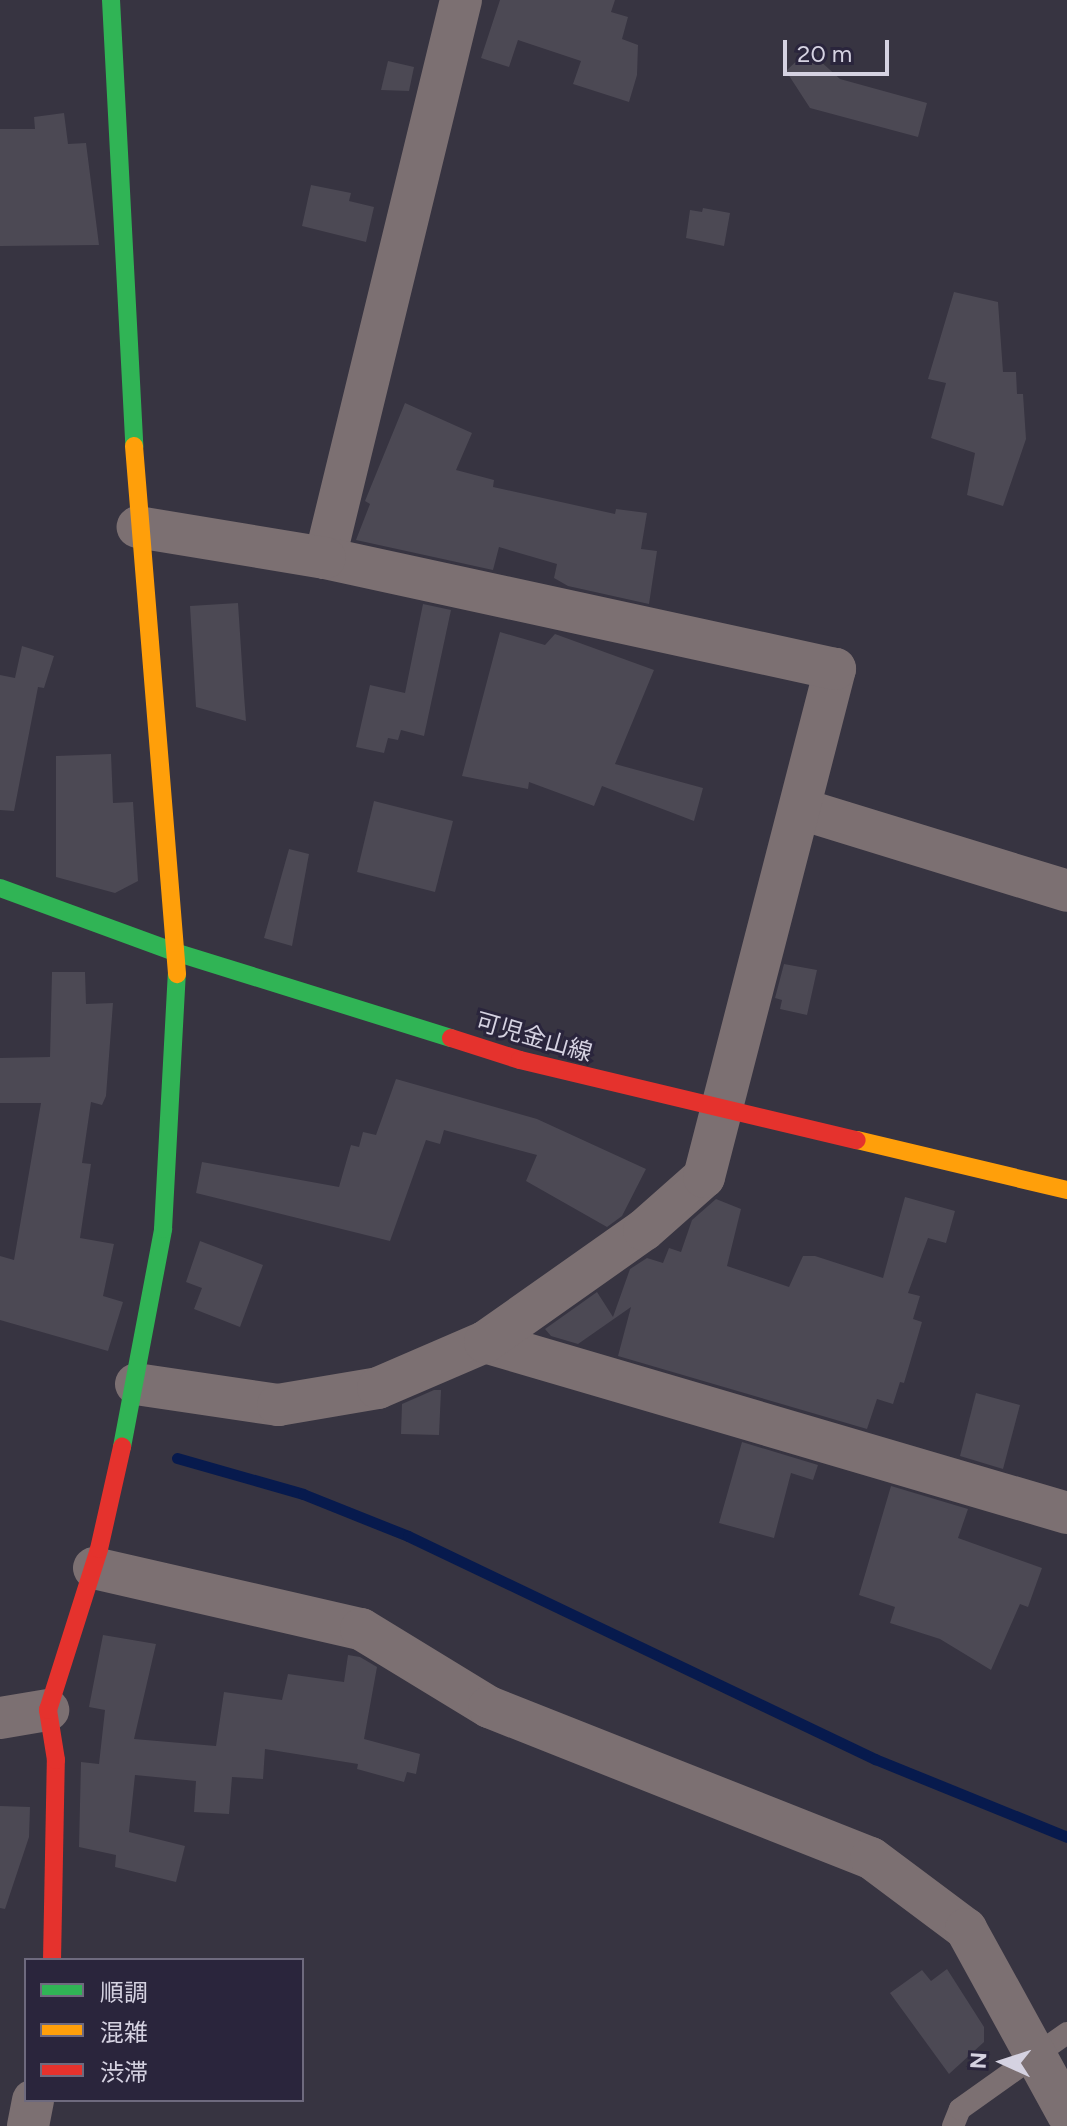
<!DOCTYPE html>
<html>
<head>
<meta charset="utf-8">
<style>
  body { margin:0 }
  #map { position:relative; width:1067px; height:2126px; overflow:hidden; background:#373441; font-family:Figtree,"Noto Sans JP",sans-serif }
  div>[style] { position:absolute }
  .stream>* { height:11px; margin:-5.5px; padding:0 5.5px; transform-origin:5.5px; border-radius:5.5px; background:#071a4d }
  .building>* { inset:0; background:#4c4954 }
  .lane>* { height:22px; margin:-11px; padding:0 11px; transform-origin:11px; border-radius:11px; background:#7c7072 }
  .street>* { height:42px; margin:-21px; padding:0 21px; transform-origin:21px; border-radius:21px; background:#7c7072 }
  .fast>* { height:18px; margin:-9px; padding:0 9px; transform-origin:9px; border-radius:9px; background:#30b455 }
  .slow>* { height:18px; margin:-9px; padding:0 9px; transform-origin:9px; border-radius:9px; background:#ff9f0a }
  .jam>* { height:18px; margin:-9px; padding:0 9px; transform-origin:9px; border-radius:9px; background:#e5322d }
  span { translate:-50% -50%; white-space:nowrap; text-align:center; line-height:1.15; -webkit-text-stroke:6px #2a253c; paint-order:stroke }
  .street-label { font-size:24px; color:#d5d2e1 }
  .legend { position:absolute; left:24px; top:1958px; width:280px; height:144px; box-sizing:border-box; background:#2a253c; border:2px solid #6e6a7e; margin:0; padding:10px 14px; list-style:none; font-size:24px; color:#d5d2e1 }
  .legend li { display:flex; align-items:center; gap:16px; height:40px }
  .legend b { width:40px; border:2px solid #6e6a7e }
  .north { position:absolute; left:963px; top:2022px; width:80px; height:80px; -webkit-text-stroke:6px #2a253c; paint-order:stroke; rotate:273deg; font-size:22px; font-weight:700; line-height:32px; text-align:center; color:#d5d2e1 }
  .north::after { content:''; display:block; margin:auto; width:28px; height:36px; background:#d5d2e1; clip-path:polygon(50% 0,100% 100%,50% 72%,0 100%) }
  .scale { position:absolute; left:783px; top:40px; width:106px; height:36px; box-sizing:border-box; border:4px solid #d5d2e1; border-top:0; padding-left:10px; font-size:24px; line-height:28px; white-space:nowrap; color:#d5d2e1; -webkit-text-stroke:6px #2a253c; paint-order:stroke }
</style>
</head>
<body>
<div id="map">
  <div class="stream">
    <i style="left:177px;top:1458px;width:131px;rotate:15.9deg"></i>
    <i style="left:303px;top:1494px;width:113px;rotate:21.8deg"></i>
    <i style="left:408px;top:1536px;width:518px;rotate:25.53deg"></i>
    <i style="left:875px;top:1759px;width:207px;rotate:22.1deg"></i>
  </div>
  <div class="building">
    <i style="clip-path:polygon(500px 0,615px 0,611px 12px,628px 17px,622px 39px,638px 45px,637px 75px,629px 102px,573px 84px,581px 61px,518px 40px,509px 67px,481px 58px)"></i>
    <i style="clip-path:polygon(808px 50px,840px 79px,927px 103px,918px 137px,810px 108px,786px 71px)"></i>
    <i style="clip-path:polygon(388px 61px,414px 67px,409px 91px,381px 90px)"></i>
    <i style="clip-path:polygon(64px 113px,68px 144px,86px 143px,99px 245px,0 246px,0 129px,35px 129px,34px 117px)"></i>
    <i style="clip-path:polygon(311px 185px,351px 193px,349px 201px,374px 207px,366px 242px,302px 226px)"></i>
    <i style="clip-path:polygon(703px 208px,730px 213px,724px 246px,686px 238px,690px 210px,702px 212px)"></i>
    <i style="clip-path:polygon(954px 292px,998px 302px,1003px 372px,1016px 372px,1017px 394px,1023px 394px,1026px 439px,1003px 506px,967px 495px,975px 453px,931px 438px,946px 383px,928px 379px)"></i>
    <i style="clip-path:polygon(405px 403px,472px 433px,456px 470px,494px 480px,493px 487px,615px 514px,616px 509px,647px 513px,641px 549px,657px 551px,649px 604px,568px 586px,554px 578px,557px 564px,499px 547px,493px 570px,356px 540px,370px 504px,365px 501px)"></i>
    <i style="clip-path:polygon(238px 603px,244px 695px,246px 721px,196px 707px,190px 606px)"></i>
    <i style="clip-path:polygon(423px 604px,451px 610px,424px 736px,401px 730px,398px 740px,388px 738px,384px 753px,356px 747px,370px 685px,405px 693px)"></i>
    <i style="clip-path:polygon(500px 632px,545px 645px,555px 634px,654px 670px,615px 764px,703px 788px,694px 821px,602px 786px,594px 806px,529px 782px,528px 789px,462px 776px)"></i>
    <i style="clip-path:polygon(22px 646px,54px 656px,44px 688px,38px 687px,14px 811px,0 810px,0 675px,15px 678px)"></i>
    <i style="clip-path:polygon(111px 754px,113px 803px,133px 802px,138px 881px,115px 893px,56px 877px,56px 756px)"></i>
    <i style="clip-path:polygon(374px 801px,453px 821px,435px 892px,357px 872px)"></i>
    <i style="clip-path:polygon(289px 849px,309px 854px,292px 946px,264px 938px)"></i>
    <i style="clip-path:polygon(784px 964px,817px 970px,807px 1015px,780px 1009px,782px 1000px,775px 998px)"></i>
    <i style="clip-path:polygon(52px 972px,85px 972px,86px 1004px,113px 1003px,106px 1096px,102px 1105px,91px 1102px,82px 1163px,91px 1164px,80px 1238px,114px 1244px,103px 1296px,123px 1302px,108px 1351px,0 1320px,0 1256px,14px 1260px,41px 1103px,0 1103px,0 1058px,50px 1057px)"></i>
    <i style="clip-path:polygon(396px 1079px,537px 1119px,646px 1169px,622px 1216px,607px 1227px,526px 1181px,537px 1155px,444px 1130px,440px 1144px,426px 1140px,390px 1241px,196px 1193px,202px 1162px,339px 1187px,351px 1145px,359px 1147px,363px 1132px,376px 1135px)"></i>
    <i style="clip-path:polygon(905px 1197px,955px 1211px,946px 1243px,928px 1238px,908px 1293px,920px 1296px,913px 1319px,922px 1322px,904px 1383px,900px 1382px,893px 1404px,877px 1399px,867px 1429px,618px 1356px,631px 1307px,578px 1344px,551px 1336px,545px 1329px,597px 1292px,613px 1317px,630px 1269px,647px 1258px,663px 1263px,669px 1248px,681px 1252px,692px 1220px,716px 1199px,741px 1209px,727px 1266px,789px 1287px,803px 1256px,815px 1256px,883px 1278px)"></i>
    <i style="clip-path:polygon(200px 1241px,263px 1265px,240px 1327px,194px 1309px,202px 1288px,186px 1282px)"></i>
    <i style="clip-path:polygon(434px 1390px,441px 1390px,439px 1435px,401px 1434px,402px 1404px)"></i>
    <i style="clip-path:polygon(976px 1393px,1020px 1405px,1003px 1469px,960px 1456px)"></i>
    <i style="clip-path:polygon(742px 1442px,818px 1465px,813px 1480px,791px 1473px,774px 1538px,719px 1523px)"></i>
    <i style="clip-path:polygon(891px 1486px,968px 1509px,958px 1538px,1042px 1568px,1028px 1607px,1020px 1604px,991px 1670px,940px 1639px,890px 1623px,895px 1607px,859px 1595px)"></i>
    <i style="clip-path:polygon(103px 1635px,156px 1644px,134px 1739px,216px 1746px,224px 1692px,282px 1700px,288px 1674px,344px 1682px,348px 1655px,360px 1657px,377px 1667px,364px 1739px,420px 1754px,416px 1774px,407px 1772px,404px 1782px,357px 1769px,358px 1764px,265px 1749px,263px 1779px,232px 1777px,229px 1814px,194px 1812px,196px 1781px,135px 1775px,129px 1832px,185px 1846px,176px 1882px,115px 1867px,116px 1855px,79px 1847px,81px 1762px,99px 1764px,105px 1710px,89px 1707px)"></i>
    <i style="clip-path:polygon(0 1806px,30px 1807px,29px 1837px,5px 1909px,0 1908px)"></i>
    <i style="clip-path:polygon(947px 1969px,984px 2027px,984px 2042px,949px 2074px,890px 1993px,922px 1970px,931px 1981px)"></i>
  </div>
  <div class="lane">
    <i style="left:953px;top:2126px;width:18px;rotate:-68deg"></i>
    <i style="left:960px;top:2109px;width:131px;rotate:-35.4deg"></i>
  </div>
  <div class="street">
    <i style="left:325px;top:558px;width:574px;rotate:-76.3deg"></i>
    <i style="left:801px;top:809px;width:278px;rotate:17.1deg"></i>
    <i style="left:485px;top:1342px;width:607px;rotate:16.37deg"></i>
    <i style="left:136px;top:1384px;width:144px;rotate:8.4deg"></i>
    <i style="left:278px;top:1405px;width:101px;rotate:-9.6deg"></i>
    <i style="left:378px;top:1388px;width:116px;rotate:-23.3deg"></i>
    <i style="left:485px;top:1342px;width:194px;rotate:-35.2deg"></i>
    <i style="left:644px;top:1230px;width:80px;rotate:-41.5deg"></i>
    <i style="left:704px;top:1177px;width:525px;rotate:-75.54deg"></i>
    <i style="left:835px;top:669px;width:522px;rotate:-167.72deg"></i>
    <i style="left:325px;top:558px;width:190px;rotate:-170.6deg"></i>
    <i style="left:94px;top:1568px;width:274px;rotate:12.9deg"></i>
    <i style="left:361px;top:1629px;width:150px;rotate:31.4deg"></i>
    <i style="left:489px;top:1707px;width:411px;rotate:21.6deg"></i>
    <i style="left:871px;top:1858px;width:119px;rotate:36.8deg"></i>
    <i style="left:966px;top:1929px;width:210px;rotate:61.2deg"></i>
    <i style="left:0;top:1718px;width:49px;rotate:-9.5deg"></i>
    <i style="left:28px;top:2126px;width:26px;rotate:-79deg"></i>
  </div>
  <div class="fast">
    <i style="left:111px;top:0;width:447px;rotate:87deg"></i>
    <i style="left:0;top:888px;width:189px;rotate:20.1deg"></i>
    <i style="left:178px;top:953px;width:286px;rotate:17.3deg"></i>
    <i style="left:122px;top:1447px;width:222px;rotate:-79.3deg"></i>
    <i style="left:163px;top:1229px;width:255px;rotate:-86.9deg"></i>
  </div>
  <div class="slow">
    <i style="left:134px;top:446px;width:530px;rotate:85.34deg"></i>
    <i style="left:857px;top:1140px;width:216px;rotate:13.4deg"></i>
  </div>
  <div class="jam">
    <i style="left:451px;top:1038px;width:72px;rotate:17.7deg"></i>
    <i style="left:520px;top:1060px;width:346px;rotate:13.4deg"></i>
    <i style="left:52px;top:1960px;width:200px;rotate:-88.9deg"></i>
    <i style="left:56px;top:1760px;width:51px;rotate:-99.1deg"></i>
    <i style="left:48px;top:1710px;width:169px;rotate:-72.4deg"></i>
    <i style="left:99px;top:1549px;width:105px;rotate:-77.3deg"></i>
  </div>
  <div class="street-label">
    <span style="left:534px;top:1037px;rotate:16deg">可児金山線</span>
  </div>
  <ul class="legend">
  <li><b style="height:10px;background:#30b455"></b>順調</li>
  <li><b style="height:10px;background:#ff9f0a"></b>混雑</li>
  <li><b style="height:10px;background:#e5322d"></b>渋滞</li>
  </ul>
  <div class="north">N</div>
  <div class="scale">20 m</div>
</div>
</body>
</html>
